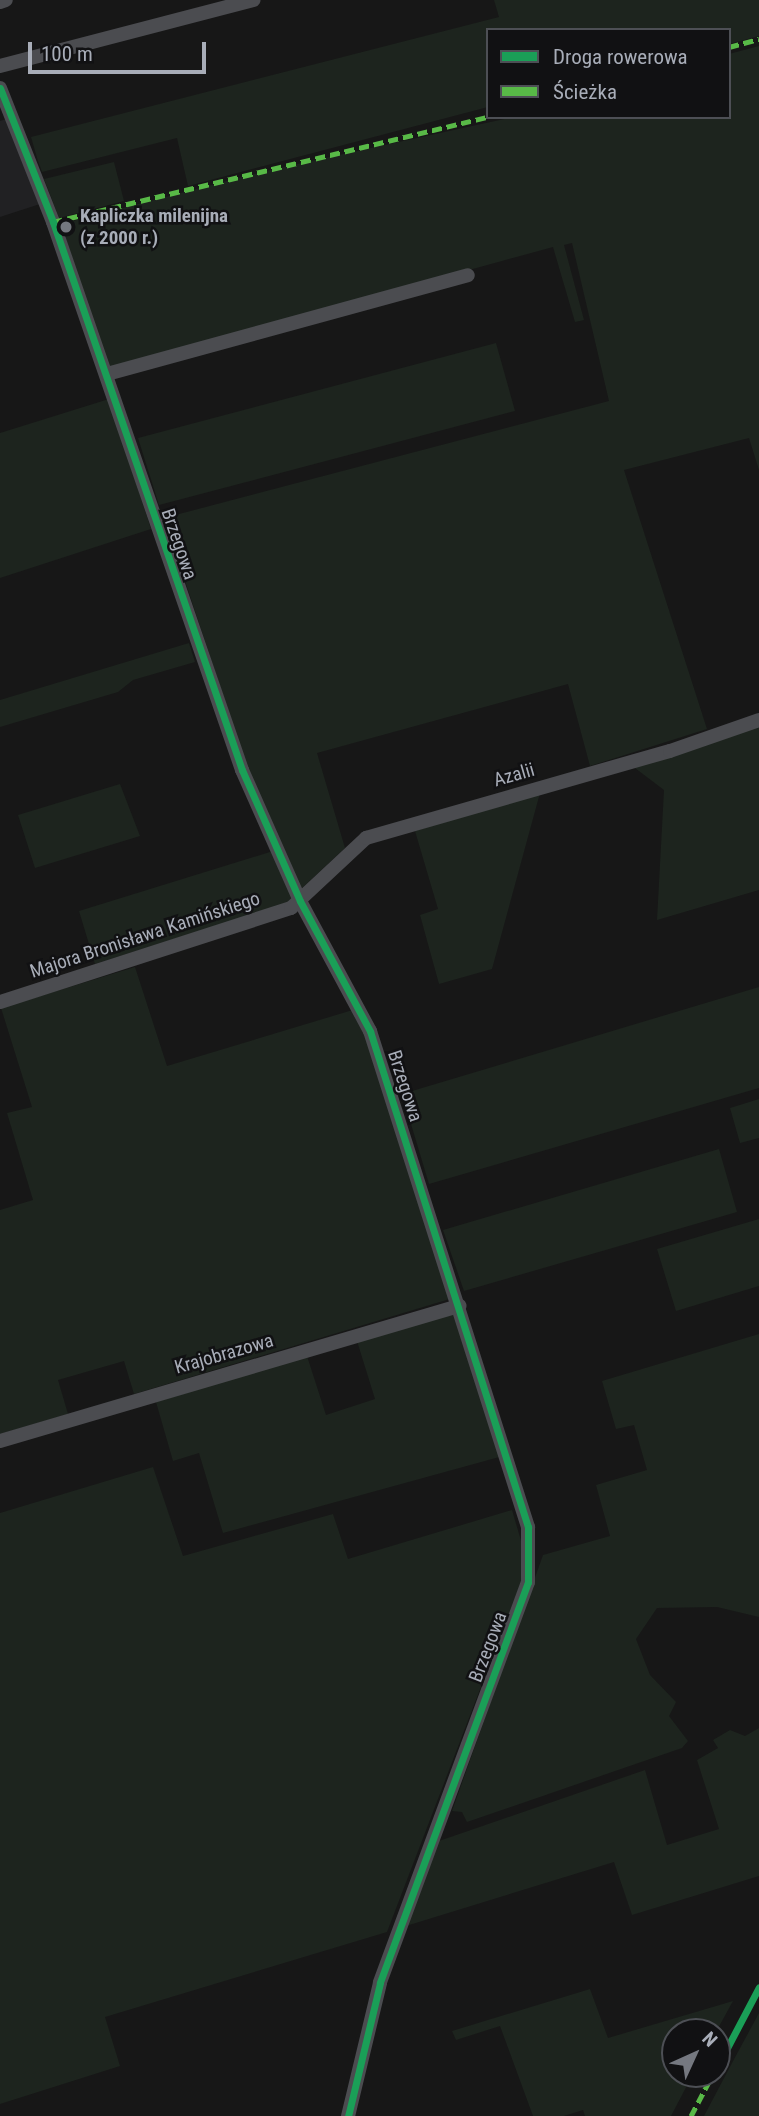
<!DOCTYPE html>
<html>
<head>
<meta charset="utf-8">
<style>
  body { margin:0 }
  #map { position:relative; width:759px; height:2116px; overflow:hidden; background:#171717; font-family:"Roboto Condensed",sans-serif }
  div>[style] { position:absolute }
  .built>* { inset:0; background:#212123 }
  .green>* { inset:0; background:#1d241e }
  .minor>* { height:14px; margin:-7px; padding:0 7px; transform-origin:7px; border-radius:7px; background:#4b4c50 }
  .quiet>* { height:5px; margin-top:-2.5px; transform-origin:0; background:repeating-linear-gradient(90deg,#58b947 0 10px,transparent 0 15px) }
  .cycleway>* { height:7px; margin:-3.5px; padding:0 3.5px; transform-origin:3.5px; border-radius:3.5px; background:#1a9f57 }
  .dots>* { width:19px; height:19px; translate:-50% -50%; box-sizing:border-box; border:4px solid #111113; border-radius:50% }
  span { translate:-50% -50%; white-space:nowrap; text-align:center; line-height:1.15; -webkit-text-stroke:5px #111113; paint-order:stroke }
  .poi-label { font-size:19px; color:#a8adb8; font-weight:700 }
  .left { translate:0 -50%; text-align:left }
  .street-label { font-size:19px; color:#a8adb8 }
  .legend { position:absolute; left:486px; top:28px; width:245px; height:91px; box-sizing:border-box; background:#111113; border:2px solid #4d4f55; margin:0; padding:9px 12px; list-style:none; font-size:21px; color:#a8adb8 }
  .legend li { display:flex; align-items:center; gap:14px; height:35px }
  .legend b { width:35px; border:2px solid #4d4f55 }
  .north { position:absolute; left:661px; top:2018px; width:70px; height:70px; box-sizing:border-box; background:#111113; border:2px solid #4d4f55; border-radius:50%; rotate:45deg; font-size:19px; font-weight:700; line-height:28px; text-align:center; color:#a8adb8 }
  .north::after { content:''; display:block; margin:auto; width:24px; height:32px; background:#757880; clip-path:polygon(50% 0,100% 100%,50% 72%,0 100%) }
  .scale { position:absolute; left:28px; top:42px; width:178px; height:32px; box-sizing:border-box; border:4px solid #a8adb8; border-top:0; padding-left:9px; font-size:21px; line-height:24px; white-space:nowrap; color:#a8adb8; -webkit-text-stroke:5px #111113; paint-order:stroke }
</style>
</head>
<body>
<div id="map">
  <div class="built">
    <i style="clip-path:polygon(6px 119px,40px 204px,0 217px,0 121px)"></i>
  </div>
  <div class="green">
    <i style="clip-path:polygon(494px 0,759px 0,759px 36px,729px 44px,729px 30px,488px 30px,488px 107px,188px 186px,177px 138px,42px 172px,38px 161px,31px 137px,499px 17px)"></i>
    <i style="clip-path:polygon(759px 46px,759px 470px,749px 438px,624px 470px,707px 729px,590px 766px,568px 684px,317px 753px,345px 848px,301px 889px,248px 770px,164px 518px,609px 401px,572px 243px,564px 245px,584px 320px,575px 322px,553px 247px,109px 369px,61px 224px,270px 170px,514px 117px,729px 117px,729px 54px)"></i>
    <i style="clip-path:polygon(114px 162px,124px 201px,59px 218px,44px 179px)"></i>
    <i style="clip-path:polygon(496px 343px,515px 411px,159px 505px,138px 438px)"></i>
    <i style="clip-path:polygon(109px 399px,151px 529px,0 578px,0 433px)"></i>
    <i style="clip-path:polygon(189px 643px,195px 662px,133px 680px,118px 692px,0 727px,0 700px)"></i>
    <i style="clip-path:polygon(759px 725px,759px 890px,657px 920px,664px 790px,631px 765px)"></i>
    <i style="clip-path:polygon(120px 784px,140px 836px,35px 868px,18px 815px)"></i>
    <i style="clip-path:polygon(540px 793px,492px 969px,439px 984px,420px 915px,438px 909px,415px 831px)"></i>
    <i style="clip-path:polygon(273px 851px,293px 897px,288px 903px,95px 964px,79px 911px)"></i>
    <i style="clip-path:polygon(135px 967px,167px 1066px,356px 1009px,453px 1298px,134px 1394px,124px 1361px,58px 1380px,68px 1414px,0 1434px,0 1210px,33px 1200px,7px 1113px,32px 1107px,1px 1008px)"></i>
    <i style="clip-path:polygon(759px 987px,759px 1088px,429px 1184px,402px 1094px)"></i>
    <i style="clip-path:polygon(759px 1099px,759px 1138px,740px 1143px,730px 1108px)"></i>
    <i style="clip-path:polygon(719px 1149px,737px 1212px,464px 1291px,443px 1230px)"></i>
    <i style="clip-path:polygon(759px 1219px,759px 1286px,676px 1311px,657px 1249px)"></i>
    <i style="clip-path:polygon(457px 1311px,503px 1456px,223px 1533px,199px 1453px,173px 1461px,156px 1402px,307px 1356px,326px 1415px,375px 1399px,357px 1341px)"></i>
    <i style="clip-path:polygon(759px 1334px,759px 1617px,717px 1607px,657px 1608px,636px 1639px,650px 1675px,676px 1702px,669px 1716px,688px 1741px,682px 1748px,467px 1822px,462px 1812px,452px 1811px,543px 1555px,610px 1536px,596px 1485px,647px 1470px,634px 1425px,616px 1429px,602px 1381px)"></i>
    <i style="clip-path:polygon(153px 1467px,183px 1556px,333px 1514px,348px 1559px,512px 1510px,522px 1544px,523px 1577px,387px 1932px,105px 2017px,120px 2066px,0 2104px,0 1513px)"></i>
    <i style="clip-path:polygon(759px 1728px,759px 1876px,632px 1915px,614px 1862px,406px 1926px,439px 1841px,645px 1770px,667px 1845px,719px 1829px,697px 1760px,718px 1748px,713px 1740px,730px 1730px,745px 1736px)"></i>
    <i style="clip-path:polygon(590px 1989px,608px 2038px,733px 2001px,716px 2032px,675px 2032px,675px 2074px,693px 2074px,671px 2116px,585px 2116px,583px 2110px,564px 2116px,533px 2116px,500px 2026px,456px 2040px,452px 2031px)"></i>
    <i style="clip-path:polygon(759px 2013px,759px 2116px,704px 2116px,732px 2063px)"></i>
  </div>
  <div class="minor">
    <i style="left:0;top:2px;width:6px;rotate:-18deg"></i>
    <i style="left:0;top:66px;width:262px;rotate:-14.6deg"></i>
    <i style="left:0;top:88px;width:144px;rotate:68.4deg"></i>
    <i style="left:53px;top:222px;width:580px;rotate:70.97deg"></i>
    <i style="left:242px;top:770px;width:143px;rotate:66.1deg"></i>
    <i style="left:300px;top:901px;width:148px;rotate:61.7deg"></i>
    <i style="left:370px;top:1031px;width:521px;rotate:72.33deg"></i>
    <i style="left:528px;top:1527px;width:55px;rotate:90deg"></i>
    <i style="left:528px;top:1582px;width:427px;rotate:110.3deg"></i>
    <i style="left:380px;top:1983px;width:137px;rotate:103.5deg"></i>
    <i style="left:107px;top:374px;width:374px;rotate:-15.3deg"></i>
    <i style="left:0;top:1002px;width:306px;rotate:-17.9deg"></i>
    <i style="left:291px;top:908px;width:103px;rotate:-43deg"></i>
    <i style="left:366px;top:838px;width:316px;rotate:-16deg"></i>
    <i style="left:670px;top:751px;width:94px;rotate:-19.2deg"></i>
    <i style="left:0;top:1441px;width:479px;rotate:-16.4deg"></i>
  </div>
  <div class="quiet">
    <i style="left:729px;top:47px;width:31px;rotate:-15deg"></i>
    <i style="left:53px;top:222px;width:447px;rotate:-13.6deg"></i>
    <i style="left:691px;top:2116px;width:47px;rotate:-62.4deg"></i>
  </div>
  <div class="cycleway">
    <i style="left:0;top:88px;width:144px;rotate:68.4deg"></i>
    <i style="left:53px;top:222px;width:580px;rotate:70.97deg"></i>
    <i style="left:242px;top:770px;width:143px;rotate:66.1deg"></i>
    <i style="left:300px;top:901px;width:148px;rotate:61.7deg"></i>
    <i style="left:370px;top:1031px;width:521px;rotate:72.33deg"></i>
    <i style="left:528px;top:1527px;width:55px;rotate:90deg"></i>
    <i style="left:528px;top:1582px;width:427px;rotate:110.3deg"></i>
    <i style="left:380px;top:1983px;width:137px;rotate:103.5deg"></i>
    <i style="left:717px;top:2067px;width:90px;rotate:-62.3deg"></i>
  </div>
  <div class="dots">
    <i style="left:66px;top:227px;background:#757880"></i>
  </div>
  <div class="poi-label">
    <span class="left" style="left:80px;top:227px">Kapliczka milenijna<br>(z 2000 r.)</span>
  </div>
  <div class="street-label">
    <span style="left:179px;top:544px;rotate:71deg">Brzegowa</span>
    <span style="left:514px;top:775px;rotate:-16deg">Azalii</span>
    <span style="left:145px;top:935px;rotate:-18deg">Majora Bronisława Kamińskiego</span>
    <span style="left:405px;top:1086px;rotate:72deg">Brzegowa</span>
    <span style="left:224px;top:1354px;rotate:-16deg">Krajobrazowa</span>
    <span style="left:488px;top:1647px;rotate:-69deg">Brzegowa</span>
  </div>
  <ul class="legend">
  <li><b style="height:9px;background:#1a9f57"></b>Droga rowerowa</li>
  <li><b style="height:9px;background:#58b947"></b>Ścieżka</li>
  </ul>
  <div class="north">N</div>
  <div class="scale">100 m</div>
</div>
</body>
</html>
